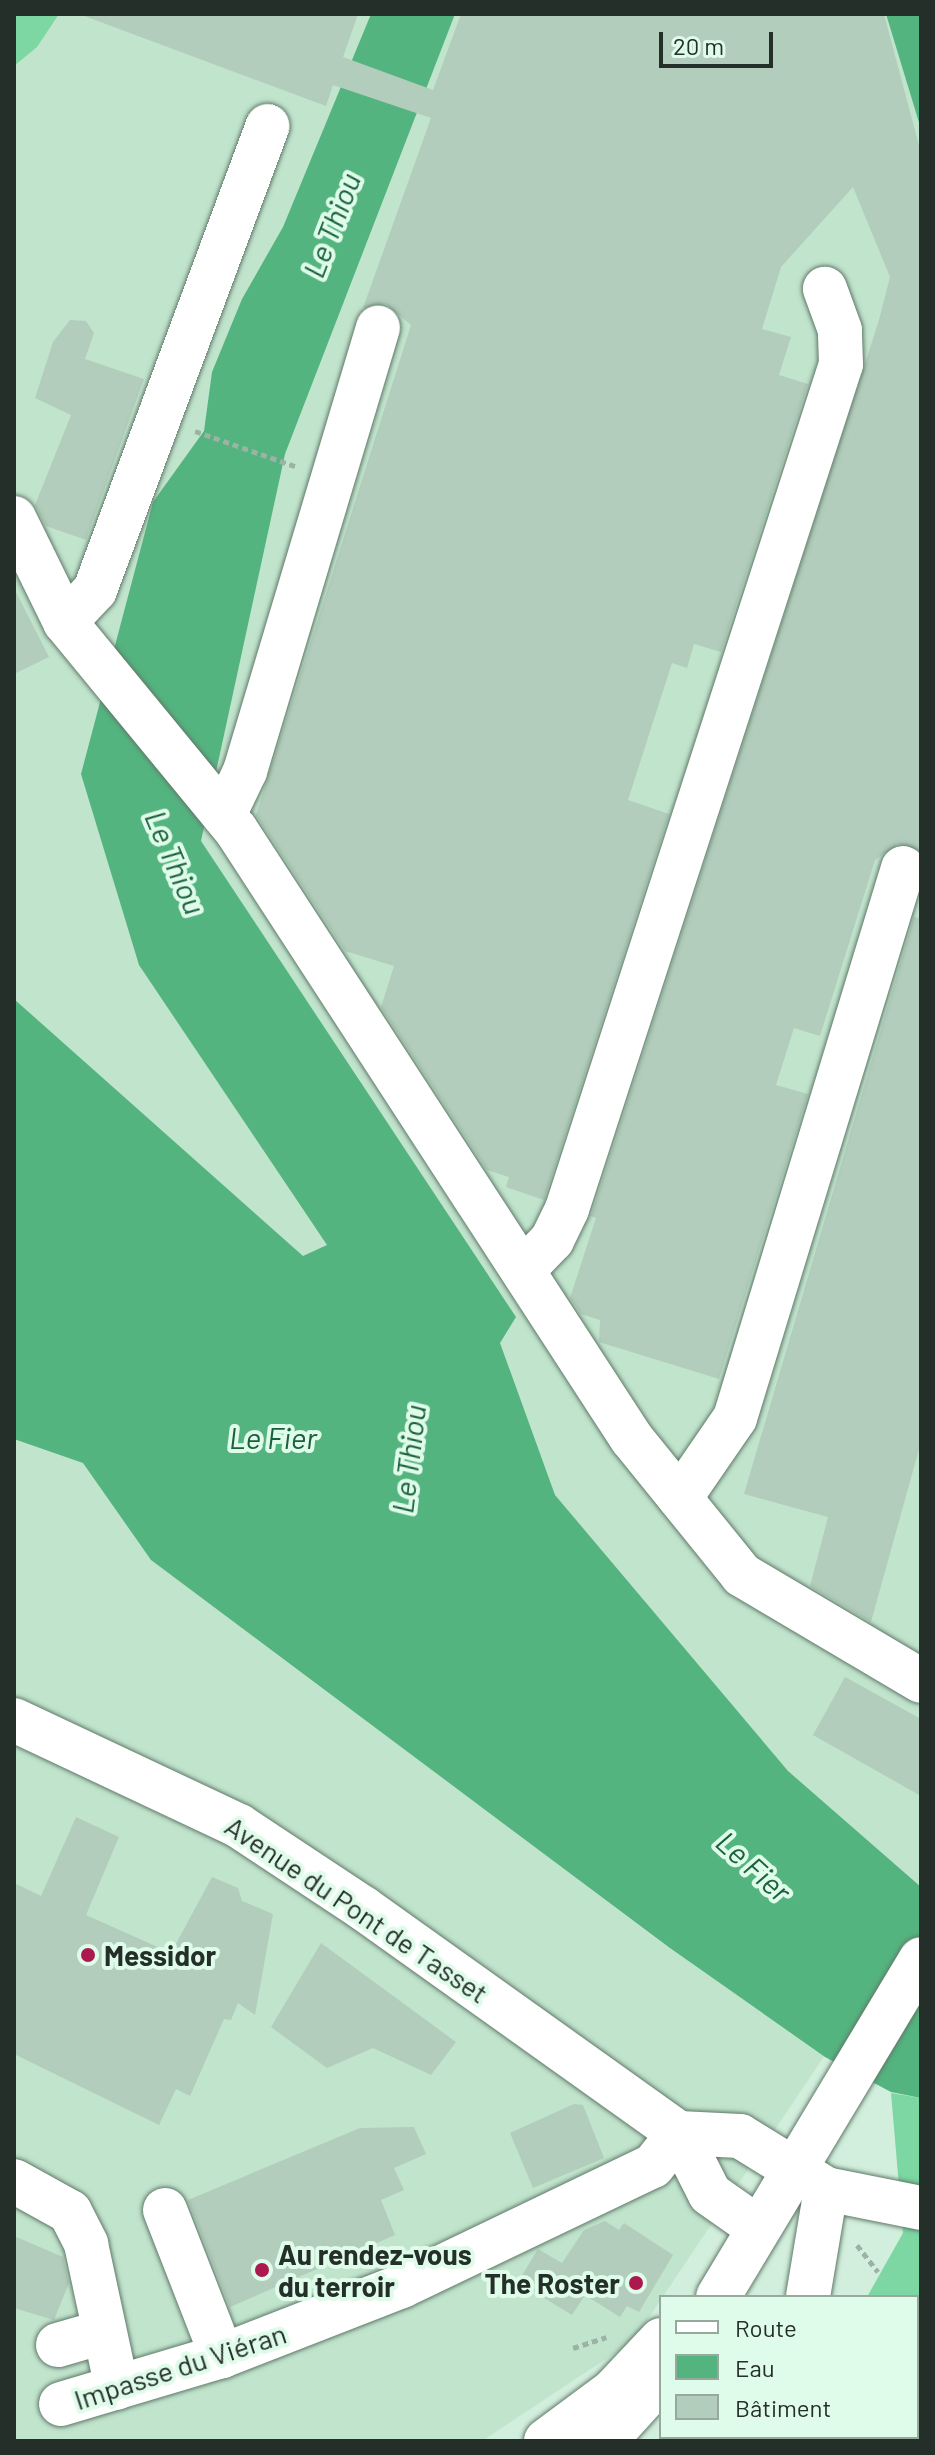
<!DOCTYPE html>
<html>
<head>
<meta charset="utf-8">
<style>
  body { margin:0 }
  #map { position:relative; width:935px; height:2455px; overflow:hidden; background:#d2eedc; font-family:Barlow,sans-serif }
  div>[style] { position:absolute }
  .built>* { inset:0; background:#c1e4cd }
  .green>* { inset:0; background:#7cd7a2 }
  .water>* { inset:0; background:#54b47f }
  .building>* { inset:0; background:#b2cdbb }
  .path>* { height:5px; margin-top:-2.5px; transform-origin:0; background:repeating-linear-gradient(90deg,#9cb2a4 0 6px,transparent 0 10px) }
  .roads { filter:drop-shadow(0 0 2px #607969) drop-shadow(0 0 2px #607969) }
  .minor>* { height:44px; margin:-22px; padding:0 22px; transform-origin:22px; border-radius:22px; background:#fff }
  .major>* { height:44px; margin:-22px; padding:0 22px; transform-origin:22px; border-radius:22px; background:#fff }
  .dots>* { width:22px; height:22px; translate:-50% -50%; box-sizing:border-box; border:4px solid #dffbe9; border-radius:50% }
  span { translate:-50% -50%; white-space:nowrap; text-align:center; line-height:1.15; -webkit-text-stroke:8px #dffbe9; paint-order:stroke }
  .street-label { font-size:28px; color:#252f29 }
  .poi-label { font-size:28px; color:#252f29; font-weight:700 }
  .left { translate:0 -50%; text-align:left }
  .right { translate:-100% -50%; text-align:right }
  .water-label { font-size:30px; color:#1a603c; font-style:italic }
  .frame { position:absolute; inset:0; border:16px solid #252f29; pointer-events:none }
  .legend { position:absolute; left:659px; top:2295px; width:260px; height:144px; box-sizing:border-box; background:#dffbe9; border:2px solid #95a99c; margin:0; padding:10px 14px; list-style:none; font-size:24px; color:#252f29 }
  .legend li { display:flex; align-items:center; gap:16px; height:40px }
  .legend b { width:40px; border:2px solid #95a99c }
  .scale { position:absolute; left:659px; top:32px; width:114px; height:36px; box-sizing:border-box; border:4px solid #252f29; border-top:0; padding-left:10px; font-size:24px; line-height:28px; white-space:nowrap; color:#252f29; -webkit-text-stroke:6px #dffbe9; paint-order:stroke }
</style>
</head>
<body>
<div id="map">
  <div class="built">
    <i style="clip-path:polygon(14px 14px,921px 14px,921px 1912px,633px 2341px,482px 2441px,14px 2441px)"></i>
  </div>
  <div class="green">
    <i style="clip-path:polygon(14px 14px,59px 14px,37px 47px,14px 66px)"></i>
    <i style="clip-path:polygon(891px 2093px,921px 2098px,921px 2441px,673px 2441px,917px 2437px,917px 2297px,867px 2297px,903px 2233px)"></i>
  </div>
  <div class="water">
    <i style="clip-path:polygon(371px 14px,455px 14px,285px 454px,201px 841px,516px 1317px,500px 1343px,555px 1495px,788px 1771px,921px 1887px,921px 2098px,891px 2092px,825px 2057px,670px 1948px,151px 1560px,83px 1463px,14px 1439px,14px 999px,303px 1256px,327px 1245px,139px 965px,81px 774px,153px 502px,204px 431px,212px 372px,242px 299px,283px 227px)"></i>
    <i style="clip-path:polygon(886px 14px,921px 14px,921px 129px)"></i>
  </div>
  <div class="building">
    <i style="clip-path:polygon(79px 14px,358px 14px,343px 57px,433px 90px,461px 14px,884px 14px,921px 153px,921px 851px,898px 844px,875px 860px,820px 1036px,794px 1028px,776px 1085px,808px 1094px,719px 1379px,599px 1342px,600px 1320px,581px 1314px,570px 1298px,596px 1218px,591px 1216px,879px 320px,890px 277px,853px 187px,781px 267px,762px 329px,791px 337px,779px 375px,808px 384px,721px 652px,694px 644px,687px 668px,672px 663px,628px 800px,669px 814px,544px 1200px,506px 1187px,509px 1177px,487px 1170px,381px 1007px,394px 966px,345px 951px,256px 815px,411px 325px,386px 304px,363px 308px,431px 118px,333px 85px,326px 106px)"></i>
    <i style="clip-path:polygon(70px 320px,86px 321px,94px 333px,85px 359px,144px 379px,86px 540px,46px 526px,35px 505px,71px 415px,35px 398px,53px 342px)"></i>
    <i style="clip-path:polygon(14px 588px,49px 657px,14px 674px)"></i>
    <i style="clip-path:polygon(914px 917px,921px 918px,921px 1442px,871px 1622px,810px 1586px,828px 1517px,744px 1494px)"></i>
    <i style="clip-path:polygon(845px 1677px,921px 1719px,921px 1796px,813px 1735px)"></i>
    <i style="clip-path:polygon(76px 1817px,119px 1837px,86px 1915px,171px 1953px,212px 1877px,238px 1888px,242px 1901px,273px 1914px,255px 2015px,238px 2003px,231px 2020px,224px 2019px,190px 2096px,176px 2089px,159px 2125px,14px 2054px,14px 1883px,41px 1896px)"></i>
    <i style="clip-path:polygon(321px 1943px,456px 2042px,431px 2075px,373px 2048px,327px 2068px,271px 2027px)"></i>
    <i style="clip-path:polygon(574px 2104px,583px 2105px,604px 2158px,533px 2188px,510px 2133px)"></i>
    <i style="clip-path:polygon(414px 2127px,426px 2154px,394px 2168px,404px 2190px,381px 2200px,395px 2235px,230px 2307px,188px 2200px,360px 2128px)"></i>
    <i style="clip-path:polygon(605px 2221px,619px 2230px,624px 2223px,673px 2255px,639px 2312px,627px 2306px,620px 2317px,585px 2295px,572px 2315px,518px 2282px,538px 2249px,562px 2263px,584px 2230px)"></i>
    <i style="clip-path:polygon(14px 2236px,63px 2257px,69px 2283px,54px 2320px,14px 2308px)"></i>
  </div>
  <div class="path">
    <i style="left:195px;top:431px;width:106px;rotate:19.3deg"></i>
    <i style="left:857px;top:2245px;width:34px;rotate:52deg"></i>
    <i style="left:573px;top:2348px;width:35px;rotate:-18deg"></i>
  </div>
  <div class="roads">
    <div class="minor">
      <i style="left:14px;top:518px;width:116px;rotate:63.9deg"></i>
      <i style="left:65px;top:622px;width:269px;rotate:50.6deg"></i>
      <i style="left:236px;top:830px;width:726px;rotate:56.97deg"></i>
      <i style="left:632px;top:1439px;width:175px;rotate:51deg"></i>
      <i style="left:742px;top:1575px;width:208px;rotate:30.6deg"></i>
      <i style="left:65px;top:622px;width:44px;rotate:-46.8deg"></i>
      <i style="left:95px;top:590px;width:495px;rotate:-69.6deg"></i>
      <i style="left:224px;top:815px;width:49px;rotate:-64.5deg"></i>
      <i style="left:245px;top:771px;width:463px;rotate:-73.3deg"></i>
      <i style="left:523px;top:1270px;width:42px;rotate:-46deg"></i>
      <i style="left:552px;top:1240px;width:34px;rotate:-64deg"></i>
      <i style="left:567px;top:1209px;width:888px;rotate:-72.03deg"></i>
      <i style="left:841px;top:364px;width:34px;rotate:-92deg"></i>
      <i style="left:840px;top:330px;width:44px;rotate:-110.1deg"></i>
      <i style="left:680px;top:1498px;width:97px;rotate:-55.5deg"></i>
      <i style="left:735px;top:1418px;width:575px;rotate:-73.01deg"></i>
      <i style="left:14px;top:1720px;width:249px;rotate:25.2deg"></i>
      <i style="left:239px;top:1826px;width:149px;rotate:33.5deg"></i>
      <i style="left:363px;top:1908px;width:388px;rotate:35.5deg"></i>
      <i style="left:679px;top:2133px;width:68px;rotate:63.1deg"></i>
      <i style="left:710px;top:2194px;width:57px;rotate:35.1deg"></i>
      <i style="left:679px;top:2133px;width:61px;rotate:2.8deg"></i>
      <i style="left:740px;top:2136px;width:101px;rotate:31.6deg"></i>
      <i style="left:826px;top:2189px;width:109px;rotate:99.5deg"></i>
      <i style="left:14px;top:2181px;width:64px;rotate:29deg"></i>
      <i style="left:70px;top:2212px;width:36px;rotate:63deg"></i>
      <i style="left:86px;top:2244px;width:147px;rotate:77.9deg"></i>
      <i style="left:826px;top:2189px;width:97px;rotate:11.3deg"></i>
      <i style="left:165px;top:2210px;width:157px;rotate:68.7deg"></i>
      <i style="left:58px;top:2345px;width:47px;rotate:-16.1deg"></i>
      <i style="left:61px;top:2404px;width:168px;rotate:-16.6deg"></i>
      <i style="left:222px;top:2356px;width:193px;rotate:-21.3deg"></i>
      <i style="left:402px;top:2286px;width:278px;rotate:-25.6deg"></i>
      <i style="left:653px;top:2166px;width:42px;rotate:-51.8deg"></i>
      <i style="left:777px;top:2441px;width:4px;rotate:-76deg"></i>
    </div>
    <div class="major">
      <i style="left:718px;top:2297px;width:394px;rotate:-59deg"></i>
      <i style="left:546px;top:2441px;width:84px;rotate:-36.7deg"></i>
      <i style="left:613px;top:2391px;width:70px;rotate:-46.7deg"></i>
      <i style="left:605px;top:2441px;width:84px;rotate:-47.9deg"></i>
    </div>
  </div>
  <div class="dots">
    <i style="left:88px;top:1955px;background:#ab194e"></i>
    <i style="left:262px;top:2270px;background:#ab194e"></i>
    <i style="left:636px;top:2283px;background:#ab194e"></i>
  </div>
  <div class="street-label">
    <span style="left:357px;top:1909px;rotate:34deg">Avenue du Pont de Tasset</span>
    <span style="left:180px;top:2366px;rotate:-18deg">Impasse du Viéran</span>
  </div>
  <div class="poi-label">
    <span class="left" style="left:104px;top:1955px">Messidor</span>
    <span class="left" style="left:278px;top:2270px">Au rendez-vous<br>du terroir</span>
    <span class="right" style="left:620px;top:2283px">The Roster</span>
  </div>
  <div class="water-label">
    <span style="left:331px;top:225px;rotate:-69deg">Le Thiou</span>
    <span style="left:176px;top:862px;rotate:67deg">Le Thiou</span>
    <span style="left:273px;top:1437px">Le Fier</span>
    <span style="left:408px;top:1459px;rotate:-83deg">Le Thiou</span>
    <span style="left:754px;top:1866px;rotate:42deg">Le Fier</span>
  </div>
  <div class="frame"></div>
  <ul class="legend">
  <li><b style="height:10px;background:#fff"></b>Route</li>
  <li><b style="height:22px;background:#54b47f"></b>Eau</li>
  <li><b style="height:22px;background:#b2cdbb"></b>Bâtiment</li>
  </ul>
  <div class="scale">20 m</div>
</div>
</body>
</html>
